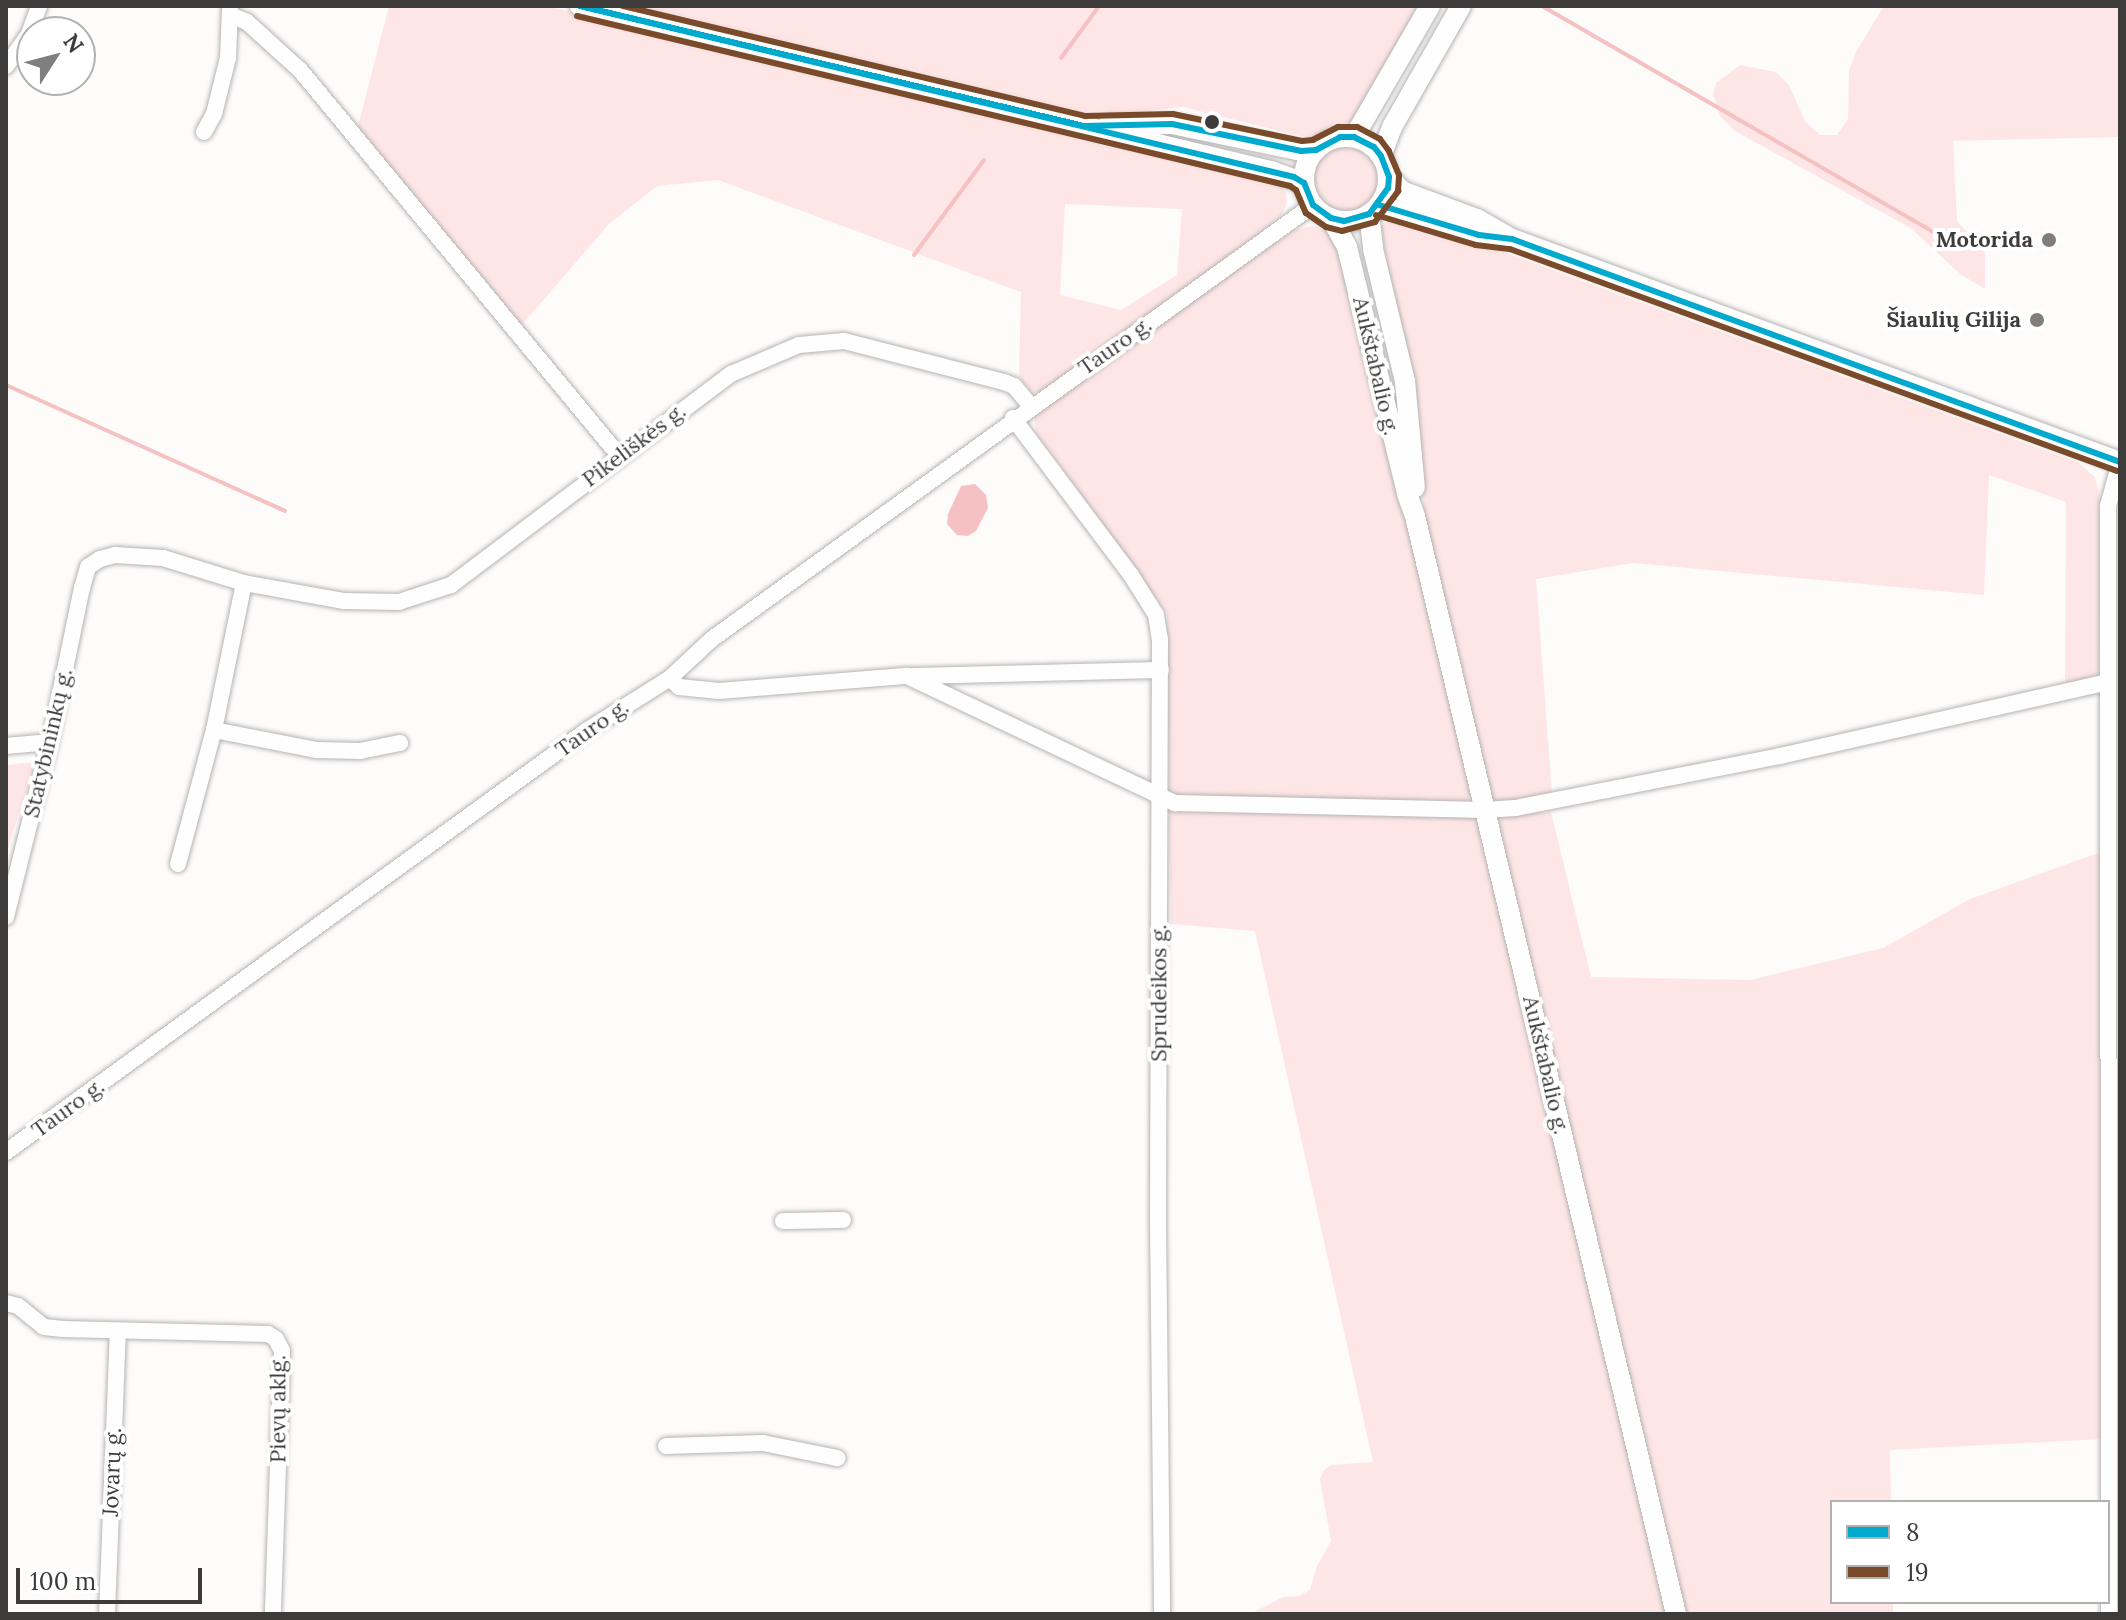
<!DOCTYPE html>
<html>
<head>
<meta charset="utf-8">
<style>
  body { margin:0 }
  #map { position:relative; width:2126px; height:1620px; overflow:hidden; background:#fefbfb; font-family:Lora,serif }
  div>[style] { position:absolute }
  .green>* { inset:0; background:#ffe6e6 }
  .round { border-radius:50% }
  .water>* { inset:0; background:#f5c1c2 }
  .stream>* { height:4px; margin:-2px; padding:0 2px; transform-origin:2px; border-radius:2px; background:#f5c1c2 }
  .roads { filter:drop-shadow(0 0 2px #b5b3b3) drop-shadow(0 0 2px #b5b3b3) }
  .minor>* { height:16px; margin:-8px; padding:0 8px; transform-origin:8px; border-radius:8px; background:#fffefe }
  .major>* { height:20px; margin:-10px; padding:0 10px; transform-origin:10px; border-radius:10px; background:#fffefe }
  .major>.ring { margin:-10px; padding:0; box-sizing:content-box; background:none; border:20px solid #fffefe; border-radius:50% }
  .bus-1>* { height:6px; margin:-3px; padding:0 3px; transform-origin:3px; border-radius:3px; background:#00a9ce }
  .bus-2>* { height:6px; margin:-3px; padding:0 3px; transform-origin:3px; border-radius:3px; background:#7a4b2a }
  .dots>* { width:22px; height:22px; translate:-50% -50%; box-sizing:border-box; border:4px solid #fff; border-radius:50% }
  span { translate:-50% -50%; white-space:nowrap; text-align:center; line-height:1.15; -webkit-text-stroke:8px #fff; paint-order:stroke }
  .poi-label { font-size:22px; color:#3e3b3b; font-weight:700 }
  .right { translate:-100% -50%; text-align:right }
  .street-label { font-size:22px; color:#3e3b3b }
  .frame { position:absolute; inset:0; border:8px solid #3e3b3b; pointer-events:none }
  .legend { position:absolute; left:1830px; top:1500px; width:280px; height:104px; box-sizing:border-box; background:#fff; border:2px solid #b2b1b1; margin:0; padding:10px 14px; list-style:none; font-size:24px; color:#3e3b3b }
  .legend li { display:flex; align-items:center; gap:16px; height:40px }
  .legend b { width:40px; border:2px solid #b2b1b1 }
  .north { position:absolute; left:16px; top:16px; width:80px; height:80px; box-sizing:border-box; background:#fff; border:2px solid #b2b1b1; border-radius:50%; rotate:54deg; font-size:22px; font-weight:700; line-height:32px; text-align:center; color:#3e3b3b }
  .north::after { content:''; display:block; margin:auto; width:28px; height:36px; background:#817e7e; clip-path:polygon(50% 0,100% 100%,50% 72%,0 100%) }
  .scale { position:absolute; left:16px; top:1568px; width:186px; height:36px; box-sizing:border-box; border:4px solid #3e3b3b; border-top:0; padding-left:10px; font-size:24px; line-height:28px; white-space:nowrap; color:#3e3b3b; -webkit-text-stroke:6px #fff; paint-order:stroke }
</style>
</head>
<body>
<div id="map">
  <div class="green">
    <i style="clip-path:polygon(evenodd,389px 6px,546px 6px,1273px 179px,1286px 192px,1287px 202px,1282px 214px,1221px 265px,1041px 392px,1031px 391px,1019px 377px,1021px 292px,718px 180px,657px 186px,609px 224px,520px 327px,357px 130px,389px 6px,1065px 204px,1182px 209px,1177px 275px,1121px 310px,1060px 295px,1065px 204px)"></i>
    <i style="clip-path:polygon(623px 6px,1425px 6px,1358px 118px,1309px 138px,1183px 107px,1093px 118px)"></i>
    <i style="clip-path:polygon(1884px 6px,2120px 6px,2120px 137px,1953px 141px,1957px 221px,1966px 231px,1985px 234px,1985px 289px,1960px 274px,1912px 229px,1735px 131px,1720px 116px,1713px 94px,1716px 83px,1740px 65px,1776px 72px,1789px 85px,1805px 121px,1820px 135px,1837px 135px,1848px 119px,1849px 71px,1857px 50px)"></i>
    <i class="round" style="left:1312px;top:144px;width:68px;height:68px"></i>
    <i style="clip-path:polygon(1393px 217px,1413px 219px,2079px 463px,2095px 477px,2101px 499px,2099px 674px,2065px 685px,2066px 502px,1989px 475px,1984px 595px,1633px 563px,1536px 579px,1552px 794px,1517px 803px,1498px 802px,1490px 797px,1426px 526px,1411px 380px,1380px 241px,1380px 227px)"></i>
    <i style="clip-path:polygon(1312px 226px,1331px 232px,1341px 244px,1471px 794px,1466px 802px,1182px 798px,1169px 790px,1167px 613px,1036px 432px,1033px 411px,1206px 289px,1295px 230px)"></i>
    <i style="clip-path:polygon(2120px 494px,2120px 1526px,2117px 1523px,2115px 507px)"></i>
    <i style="clip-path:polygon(36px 762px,6px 853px,6px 765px)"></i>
    <i style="clip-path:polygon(1169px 812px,1472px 816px,1479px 823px,1668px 1614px,1250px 1614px,1283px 1597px,1299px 1596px,1310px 1590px,1317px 1566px,1331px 1541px,1320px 1479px,1324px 1470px,1331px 1465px,1373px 1462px,1255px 931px,1171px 924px)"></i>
    <i style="clip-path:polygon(1551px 812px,1591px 977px,1750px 980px,1883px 948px,1970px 899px,2101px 852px,2102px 1439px,1890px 1450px,1891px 1502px,1832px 1502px,1832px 1602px,1893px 1602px,1893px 1614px,1684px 1614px,1497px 826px,1502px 818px,1513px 815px)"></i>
  </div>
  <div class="water">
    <i style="clip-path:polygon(975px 484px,986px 495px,988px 508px,976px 531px,968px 536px,957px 535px,947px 524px,948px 514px,961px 486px)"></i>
  </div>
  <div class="stream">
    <i style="left:1542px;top:6px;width:487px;rotate:30deg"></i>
    <i style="left:1061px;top:58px;width:64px;rotate:-53.8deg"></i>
    <i style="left:914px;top:255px;width:118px;rotate:-53.6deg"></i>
    <i style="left:6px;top:385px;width:306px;rotate:24.3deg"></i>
  </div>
  <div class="roads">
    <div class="minor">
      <i style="left:230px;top:15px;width:18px;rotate:22deg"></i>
      <i style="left:247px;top:22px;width:72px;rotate:42.2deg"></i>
      <i style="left:300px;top:70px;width:500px;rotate:50.4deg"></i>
      <i style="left:6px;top:66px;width:39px;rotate:-54deg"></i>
      <i style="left:29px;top:34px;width:30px;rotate:-70deg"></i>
      <i style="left:204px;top:132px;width:21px;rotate:-61deg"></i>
      <i style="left:214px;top:114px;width:58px;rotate:-76deg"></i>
      <i style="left:228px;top:58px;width:50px;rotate:-87.7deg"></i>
      <i style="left:1013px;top:418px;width:196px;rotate:53.1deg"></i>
      <i style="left:1131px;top:575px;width:47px;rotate:58deg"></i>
      <i style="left:1156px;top:615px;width:24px;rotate:81deg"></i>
      <i style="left:1160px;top:639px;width:581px;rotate:90.2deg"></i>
      <i style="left:1158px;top:1220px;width:394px;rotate:89.4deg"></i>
      <i style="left:913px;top:676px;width:248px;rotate:-1.4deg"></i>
      <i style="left:670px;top:678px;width:13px;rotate:45deg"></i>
      <i style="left:679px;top:687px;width:40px;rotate:5.7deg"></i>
      <i style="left:719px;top:691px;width:189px;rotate:-4.6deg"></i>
      <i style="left:907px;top:676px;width:297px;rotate:25.4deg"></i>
      <i style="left:1175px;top:803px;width:310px;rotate:1.3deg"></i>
      <i style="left:1485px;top:810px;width:30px;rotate:-4deg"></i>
      <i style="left:1515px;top:808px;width:270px;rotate:-11.1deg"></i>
      <i style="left:1780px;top:756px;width:336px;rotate:-12.7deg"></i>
      <i style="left:214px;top:730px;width:105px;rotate:11deg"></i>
      <i style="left:317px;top:750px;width:43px;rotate:1.3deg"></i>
      <i style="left:360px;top:751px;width:41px;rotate:-11.3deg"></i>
      <i style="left:6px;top:746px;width:44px;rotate:-5.2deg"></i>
      <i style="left:178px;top:864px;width:139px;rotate:-75deg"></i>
      <i style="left:214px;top:730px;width:150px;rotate:-78.5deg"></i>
      <i style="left:6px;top:917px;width:180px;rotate:-75.9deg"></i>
      <i style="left:50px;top:742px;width:157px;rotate:-78.3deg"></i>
      <i style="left:82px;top:588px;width:22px;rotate:-74deg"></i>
      <i style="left:88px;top:567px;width:14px;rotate:-34deg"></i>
      <i style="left:100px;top:559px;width:16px;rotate:-15deg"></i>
      <i style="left:115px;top:555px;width:48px;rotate:3.6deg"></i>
      <i style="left:163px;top:558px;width:85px;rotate:17.2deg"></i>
      <i style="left:244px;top:583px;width:102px;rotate:10.2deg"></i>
      <i style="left:344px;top:601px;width:55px;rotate:1deg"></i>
      <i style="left:399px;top:602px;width:55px;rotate:-18.1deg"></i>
      <i style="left:451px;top:585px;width:351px;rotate:-37deg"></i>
      <i style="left:731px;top:374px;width:74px;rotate:-23.1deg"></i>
      <i style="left:799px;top:345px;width:45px;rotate:-5.1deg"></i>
      <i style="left:844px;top:341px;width:165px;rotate:14.4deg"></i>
      <i style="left:1004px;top:382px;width:11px;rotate:22deg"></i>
      <i style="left:1014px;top:386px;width:25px;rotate:50deg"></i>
      <i style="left:6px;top:1152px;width:717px;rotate:-35.97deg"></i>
      <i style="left:586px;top:731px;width:99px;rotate:-32.2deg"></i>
      <i style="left:670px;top:678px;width:57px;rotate:-42.9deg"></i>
      <i style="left:712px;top:639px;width:741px;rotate:-35.83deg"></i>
      <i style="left:783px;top:1221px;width:60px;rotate:-1deg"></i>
      <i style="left:6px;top:1303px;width:12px;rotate:14deg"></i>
      <i style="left:18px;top:1306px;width:33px;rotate:39deg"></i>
      <i style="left:44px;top:1327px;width:19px;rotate:6deg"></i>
      <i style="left:63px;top:1329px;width:205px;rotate:1.4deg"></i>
      <i style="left:268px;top:1334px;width:9px;rotate:32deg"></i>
      <i style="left:276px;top:1339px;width:13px;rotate:63deg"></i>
      <i style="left:282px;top:1351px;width:263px;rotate:92deg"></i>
      <i style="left:666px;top:1446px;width:97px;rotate:-1.8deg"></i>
      <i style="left:763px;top:1443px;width:76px;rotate:11.5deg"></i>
      <i style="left:107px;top:1614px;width:283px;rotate:-87.8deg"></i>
      <i style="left:2109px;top:1614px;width:1108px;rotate:-90.05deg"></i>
      <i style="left:2108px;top:506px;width:46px;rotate:-74.7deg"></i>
    </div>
    <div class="major">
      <i style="left:580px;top:6px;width:710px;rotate:13.43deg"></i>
      <i style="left:1271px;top:171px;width:35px;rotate:20deg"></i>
      <i style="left:1108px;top:125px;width:64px;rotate:-0.9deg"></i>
      <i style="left:1172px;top:124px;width:132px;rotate:11.8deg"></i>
      <i style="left:1301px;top:151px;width:15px;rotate:-4deg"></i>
      <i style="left:1354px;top:137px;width:151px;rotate:-59.9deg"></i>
      <i class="ring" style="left:1304px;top:137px;width:64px;height:64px"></i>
      <i style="left:1381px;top:156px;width:31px;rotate:-69deg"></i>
      <i style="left:1392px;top:127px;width:139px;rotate:-60.3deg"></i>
      <i style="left:1389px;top:177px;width:19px;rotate:47deg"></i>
      <i style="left:1402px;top:191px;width:80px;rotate:20.5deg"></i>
      <i style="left:1477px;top:219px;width:40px;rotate:29.7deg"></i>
      <i style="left:1512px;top:239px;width:648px;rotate:20.14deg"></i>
      <i style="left:1379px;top:205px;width:104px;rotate:16.7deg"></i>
      <i style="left:1479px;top:235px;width:27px;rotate:8deg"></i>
      <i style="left:1369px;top:214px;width:35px;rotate:83deg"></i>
      <i style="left:1373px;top:249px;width:136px;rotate:76.4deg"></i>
      <i style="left:1405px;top:381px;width:107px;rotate:84.7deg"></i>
      <i style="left:1331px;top:218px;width:33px;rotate:61deg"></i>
      <i style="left:1347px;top:247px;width:254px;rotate:76.3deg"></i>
      <i style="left:1407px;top:494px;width:23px;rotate:70deg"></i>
      <i style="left:1415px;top:516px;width:1129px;rotate:76.63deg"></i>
    </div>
  </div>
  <div class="bus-1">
    <i style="left:580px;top:6px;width:518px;rotate:13.39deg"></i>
    <i style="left:1084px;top:126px;width:88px;rotate:-1.3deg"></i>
    <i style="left:1172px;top:124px;width:132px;rotate:11.8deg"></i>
    <i style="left:1301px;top:151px;width:15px;rotate:-4deg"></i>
    <i style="left:1316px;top:150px;width:27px;rotate:-28deg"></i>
    <i style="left:1340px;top:137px;width:14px"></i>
    <i style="left:1354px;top:137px;width:22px;rotate:27deg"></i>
    <i style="left:1374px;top:147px;width:11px;rotate:52deg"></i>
    <i style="left:1381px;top:156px;width:22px;rotate:69deg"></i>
    <i style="left:1389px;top:177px;width:11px;rotate:95deg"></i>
    <i style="left:1388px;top:188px;width:32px;rotate:126deg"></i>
    <i style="left:1369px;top:214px;width:26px;rotate:164deg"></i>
    <i style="left:1344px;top:221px;width:13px;rotate:-167deg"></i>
    <i style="left:1331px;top:218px;width:22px;rotate:-144deg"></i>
    <i style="left:1313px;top:205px;width:24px;rotate:-112deg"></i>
    <i style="left:1304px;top:183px;width:12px;rotate:-149deg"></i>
    <i style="left:1294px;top:177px;width:734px;rotate:-166.53deg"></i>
    <i style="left:1379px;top:205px;width:104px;rotate:16.7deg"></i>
    <i style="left:1479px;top:235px;width:33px;rotate:7deg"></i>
    <i style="left:1512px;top:239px;width:648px;rotate:20.14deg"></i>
  </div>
  <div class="bus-2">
    <i style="left:577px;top:16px;width:733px;rotate:13.41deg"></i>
    <i style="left:1290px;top:186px;width:7px;rotate:34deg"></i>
    <i style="left:1296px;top:190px;width:25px;rotate:67deg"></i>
    <i style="left:1306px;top:213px;width:24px;rotate:35deg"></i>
    <i style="left:1326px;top:227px;width:16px;rotate:14deg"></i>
    <i style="left:1342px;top:231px;width:34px;rotate:-15deg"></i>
    <i style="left:1375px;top:222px;width:39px;rotate:-53deg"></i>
    <i style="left:1398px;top:191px;width:16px;rotate:-86deg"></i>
    <i style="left:1399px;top:175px;width:26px;rotate:-113deg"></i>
    <i style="left:1389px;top:151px;width:15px;rotate:-127deg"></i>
    <i style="left:1380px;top:139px;width:26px;rotate:-152deg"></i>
    <i style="left:1357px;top:127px;width:19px;rotate:180deg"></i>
    <i style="left:1338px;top:127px;width:28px;rotate:153deg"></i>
    <i style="left:1313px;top:140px;width:11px;rotate:175deg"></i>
    <i style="left:1302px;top:141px;width:132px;rotate:-168.2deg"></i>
    <i style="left:1173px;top:114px;width:88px;rotate:178.7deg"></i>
    <i style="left:1085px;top:116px;width:475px;rotate:-166.6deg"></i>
    <i style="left:1376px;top:215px;width:104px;rotate:16.7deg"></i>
    <i style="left:1476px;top:245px;width:34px;rotate:7deg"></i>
    <i style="left:1510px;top:249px;width:646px;rotate:20.09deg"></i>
  </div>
  <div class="dots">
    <i style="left:1212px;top:122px;background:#3e3b3b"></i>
    <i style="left:2049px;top:240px;background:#817e7e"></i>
    <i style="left:2037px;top:320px;background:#817e7e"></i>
  </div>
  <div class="poi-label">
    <span class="right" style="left:2033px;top:240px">Motorida</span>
    <span class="right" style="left:2021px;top:320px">Šiaulių Gilija</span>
  </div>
  <div class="street-label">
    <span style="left:1115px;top:346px;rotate:-35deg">Tauro g.</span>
    <span style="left:1376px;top:366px;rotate:77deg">Aukštabalio g.</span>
    <span style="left:634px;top:445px;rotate:-37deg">Pikeliškės g.</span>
    <span style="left:592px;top:728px;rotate:-35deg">Tauro g.</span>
    <span style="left:48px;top:743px;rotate:-77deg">Statybininkų g.</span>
    <span style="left:1159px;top:993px;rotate:-90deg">Sprudeikos g.</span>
    <span style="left:1546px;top:1065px;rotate:77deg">Aukštabalio g.</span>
    <span style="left:68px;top:1108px;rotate:-36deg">Tauro g.</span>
    <span style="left:278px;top:1409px;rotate:-90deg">Pievų aklg.</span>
    <span style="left:112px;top:1472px;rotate:-88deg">Jovarų g.</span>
  </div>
  <div class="frame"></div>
  <ul class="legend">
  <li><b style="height:10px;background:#00a9ce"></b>8</li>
  <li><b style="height:10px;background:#7a4b2a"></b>19</li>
  </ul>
  <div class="north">N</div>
  <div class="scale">100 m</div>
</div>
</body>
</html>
